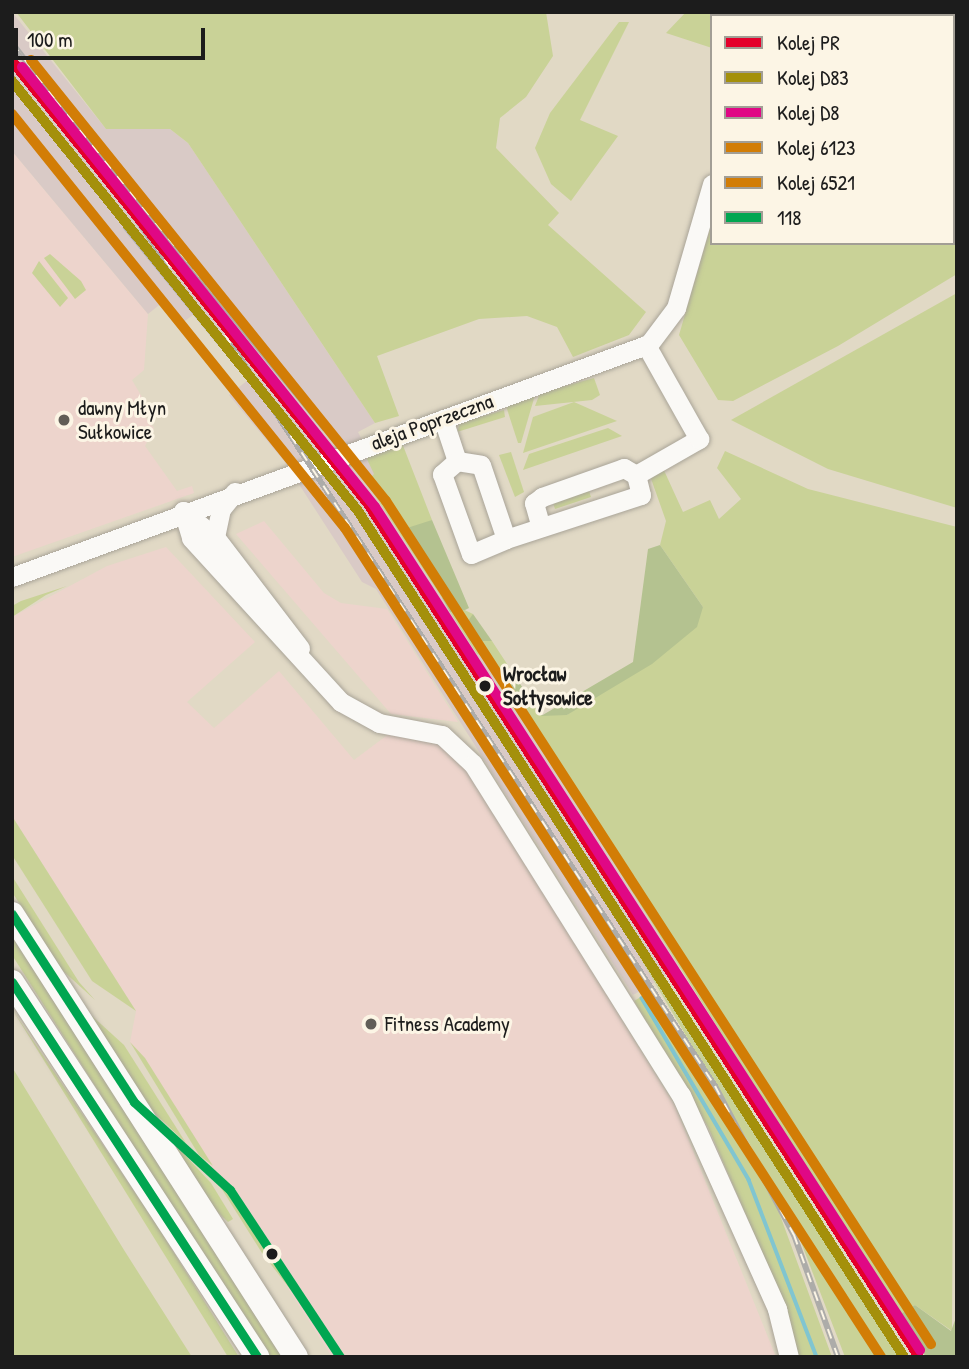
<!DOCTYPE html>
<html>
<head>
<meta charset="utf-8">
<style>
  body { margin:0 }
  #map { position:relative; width:969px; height:1369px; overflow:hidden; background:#e1d9c5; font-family:"Patrick Hand",sans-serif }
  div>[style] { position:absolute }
  .built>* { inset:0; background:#edd4cc }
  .industrial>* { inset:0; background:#d9cac6 }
  .green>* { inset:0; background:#c9d297 }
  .forest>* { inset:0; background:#b4c290 }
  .stream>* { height:3.5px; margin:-1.75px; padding:0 1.75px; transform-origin:1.75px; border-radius:1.75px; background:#80c5d0 }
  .roads { filter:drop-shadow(0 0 2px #a9a498) drop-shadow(0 0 2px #a9a498) }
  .minor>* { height:19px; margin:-9.5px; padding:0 9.5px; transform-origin:9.5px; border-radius:9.5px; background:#faf9f6 }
  .major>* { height:24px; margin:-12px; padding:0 12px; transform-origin:12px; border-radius:12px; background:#faf9f6 }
  .rail>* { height:6px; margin-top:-3px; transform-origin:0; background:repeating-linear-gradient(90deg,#fcf5e5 0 10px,#adaca9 0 20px); box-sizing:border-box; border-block:2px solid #adaca9 }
  .bus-1>* { height:9px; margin:-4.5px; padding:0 4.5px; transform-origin:4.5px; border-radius:4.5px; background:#00a651 }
  .rail-1>* { height:10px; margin:-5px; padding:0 5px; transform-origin:5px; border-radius:5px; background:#e4002b }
  .rail-2>* { height:10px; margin:-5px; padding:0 5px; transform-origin:5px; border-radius:5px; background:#a4900b }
  .rail-3>* { height:10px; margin:-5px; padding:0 5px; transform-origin:5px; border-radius:5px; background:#e00885 }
  .rail-4>* { height:10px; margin:-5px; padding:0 5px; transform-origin:5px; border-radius:5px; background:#d27d06 }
  .rail-5>* { height:10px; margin:-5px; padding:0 5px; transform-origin:5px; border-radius:5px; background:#d27d06 }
  .dots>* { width:19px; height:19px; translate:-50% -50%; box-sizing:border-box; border:4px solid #fcf5e5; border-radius:50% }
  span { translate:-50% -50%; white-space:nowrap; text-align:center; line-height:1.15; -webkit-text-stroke:6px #fcf5e5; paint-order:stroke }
  .poi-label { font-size:21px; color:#1c1c1c }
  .left { translate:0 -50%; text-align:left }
  .street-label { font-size:21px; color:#1c1c1c }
  .stop-label { font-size:21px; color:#1c1c1c; font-weight:700 }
  .frame { position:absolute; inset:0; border:14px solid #1c1c1c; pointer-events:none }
  .legend { position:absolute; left:710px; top:14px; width:245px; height:231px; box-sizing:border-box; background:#fcf5e5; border:2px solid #a29e95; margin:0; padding:9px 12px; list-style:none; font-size:21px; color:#1c1c1c }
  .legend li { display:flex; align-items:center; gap:14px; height:35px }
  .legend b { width:35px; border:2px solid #a29e95 }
  .scale { position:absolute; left:14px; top:28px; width:191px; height:32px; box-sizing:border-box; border:4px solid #1c1c1c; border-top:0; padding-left:9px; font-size:21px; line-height:24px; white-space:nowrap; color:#1c1c1c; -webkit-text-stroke:5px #fcf5e5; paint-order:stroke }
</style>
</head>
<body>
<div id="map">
  <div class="built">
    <i style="clip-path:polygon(12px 151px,148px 314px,144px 370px,132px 380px,142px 397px,134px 404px,154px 428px,145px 446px,177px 491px,192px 486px,194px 493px,12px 557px)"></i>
    <i style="clip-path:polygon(264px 521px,324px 593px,341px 603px,387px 609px,458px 722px,391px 714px,236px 534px)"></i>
    <i style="clip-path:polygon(166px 547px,255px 642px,187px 702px,214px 728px,279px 671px,354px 760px,390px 733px,447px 747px,465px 766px,675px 1106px,776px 1357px,332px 1357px,130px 1042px,136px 1011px,12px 816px,12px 617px,107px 566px)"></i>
  </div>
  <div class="industrial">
    <i style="clip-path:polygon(12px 12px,106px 129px,170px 129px,188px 143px,375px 423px,358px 432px,373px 462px,686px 964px,633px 995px,376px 589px,362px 582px,284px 461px,229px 395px,248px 380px,194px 314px,181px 324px,163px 302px,148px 314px,12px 151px)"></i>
  </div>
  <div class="green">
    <i style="clip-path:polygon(16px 12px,546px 12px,553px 56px,526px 97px,500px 118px,496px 148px,559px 213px,548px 225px,646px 312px,629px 335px,573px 357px,557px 327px,527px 316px,479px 319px,377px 356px,399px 416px,375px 423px,188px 143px,170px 129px,106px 129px)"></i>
    <i style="clip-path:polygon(686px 12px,727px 12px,712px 16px,712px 48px,666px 33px)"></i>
    <i style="clip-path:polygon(777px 12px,957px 12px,957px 118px,953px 16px)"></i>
    <i style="clip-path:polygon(619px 22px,629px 22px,580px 120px,618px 136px,571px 201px,551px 184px,535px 148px,550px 113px)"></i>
    <i style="clip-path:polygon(957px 130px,957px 274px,838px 346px,733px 401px,718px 400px,679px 335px,712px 222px,712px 243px,953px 243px)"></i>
    <i style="clip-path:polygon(50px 254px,81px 281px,86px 290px,75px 299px,44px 258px)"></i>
    <i style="clip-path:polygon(39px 261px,68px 298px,60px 307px,32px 273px)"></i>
    <i style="clip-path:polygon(957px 293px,957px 508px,828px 469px,731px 420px)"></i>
    <i style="clip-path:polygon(594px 378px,600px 395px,592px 400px,535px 406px,540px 393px)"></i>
    <i style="clip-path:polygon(535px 395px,521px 443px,518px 443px,506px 406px)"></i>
    <i style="clip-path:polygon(574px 402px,617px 421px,523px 453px,533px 417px)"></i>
    <i style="clip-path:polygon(504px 410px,505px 417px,457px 432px,460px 423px)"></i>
    <i style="clip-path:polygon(608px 428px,622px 436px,523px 470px,529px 454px)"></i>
    <i style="clip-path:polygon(402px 443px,432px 520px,423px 525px,418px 542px,448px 593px,442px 598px,366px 482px,374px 474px,366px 457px)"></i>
    <i style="clip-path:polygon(725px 451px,808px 489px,957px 527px,952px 1331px,915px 1305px,899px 1315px,520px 714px,528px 696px,541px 715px,567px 715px,703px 607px,660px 545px,666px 521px,649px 473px,662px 466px,683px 512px,710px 500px,719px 519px,741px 499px,717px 468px)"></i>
    <i style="clip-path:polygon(511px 452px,524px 492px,515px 497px,499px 455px)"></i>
    <i style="clip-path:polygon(587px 485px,591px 497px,555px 509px,551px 497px)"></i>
    <i style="clip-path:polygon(67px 586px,46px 595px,12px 617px,12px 606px,21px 601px)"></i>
    <i style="clip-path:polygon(458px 607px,473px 614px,470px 641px,492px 641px,509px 667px,502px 682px,488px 657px,477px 654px,450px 612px)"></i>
    <i style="clip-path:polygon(12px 816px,136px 1011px,92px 981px,12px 855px)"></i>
    <i style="clip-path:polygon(12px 876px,79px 982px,95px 1000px,61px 969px,12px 892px)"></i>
    <i style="clip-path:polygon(12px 935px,288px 1357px,267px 1357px,12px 955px)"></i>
    <i style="clip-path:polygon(640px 946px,684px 1011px,902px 1357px,845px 1357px,789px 1211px,635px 949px)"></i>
    <i style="clip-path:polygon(649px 992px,777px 1207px,832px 1357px,798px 1357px,776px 1285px,708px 1127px,634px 1001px)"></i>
    <i style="clip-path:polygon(12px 1009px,156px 1224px,239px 1357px,228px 1357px)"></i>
    <i style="clip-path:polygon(91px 1015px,124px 1045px,186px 1143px,146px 1105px)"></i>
    <i style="clip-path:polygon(130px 1042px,145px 1058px,213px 1166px,199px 1155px)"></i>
    <i style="clip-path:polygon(12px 1067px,124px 1250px,192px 1357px,12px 1357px)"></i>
    <i style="clip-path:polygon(168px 1137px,211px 1183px,233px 1219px,228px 1222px,207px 1202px)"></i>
    <i style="clip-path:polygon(218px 1183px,238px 1206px,293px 1293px,262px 1253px)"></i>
  </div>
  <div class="forest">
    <i style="clip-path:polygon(432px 520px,469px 608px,465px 610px,450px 612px,442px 598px,448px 593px,407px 528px)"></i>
    <i style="clip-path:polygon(660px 545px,703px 607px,697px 627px,652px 664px,567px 715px,541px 716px,633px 662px,648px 549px)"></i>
    <i style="clip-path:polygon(473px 614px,492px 641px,470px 641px,463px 628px)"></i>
    <i style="clip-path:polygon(509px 667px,528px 696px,520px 714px,515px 698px,499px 682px)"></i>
    <i style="clip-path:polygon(915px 1305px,951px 1331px,957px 1315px,957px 1357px,926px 1357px,899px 1315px)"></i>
  </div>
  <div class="stream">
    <i style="left:642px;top:998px;width:211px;rotate:59.5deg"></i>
    <i style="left:749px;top:1180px;width:190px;rotate:69deg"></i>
  </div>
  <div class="roads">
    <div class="minor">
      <i style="left:761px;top:16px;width:4px;rotate:-76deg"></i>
      <i style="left:443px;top:419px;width:44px;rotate:71.6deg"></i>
      <i style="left:457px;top:461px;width:24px;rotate:9deg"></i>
      <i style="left:481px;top:465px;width:78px;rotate:71.3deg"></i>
      <i style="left:506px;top:539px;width:142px;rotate:-18.1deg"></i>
      <i style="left:641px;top:495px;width:21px;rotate:-104deg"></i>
      <i style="left:636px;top:475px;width:14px;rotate:-150deg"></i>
      <i style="left:624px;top:468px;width:87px;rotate:160.5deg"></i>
      <i style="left:542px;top:497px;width:10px;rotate:143deg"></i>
      <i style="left:534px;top:503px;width:25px;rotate:74deg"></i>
      <i style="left:457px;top:461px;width:20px;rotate:139deg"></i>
      <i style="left:442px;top:474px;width:85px;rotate:70.1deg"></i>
      <i style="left:471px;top:554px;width:38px;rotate:-23deg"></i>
      <i style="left:636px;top:475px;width:73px;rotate:-29.7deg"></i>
      <i style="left:699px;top:439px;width:108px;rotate:-119.4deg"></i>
      <i style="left:183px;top:511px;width:28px;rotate:73deg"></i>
      <i style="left:191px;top:538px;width:222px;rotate:47.6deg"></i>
      <i style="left:341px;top:702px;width:43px;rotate:28.9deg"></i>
      <i style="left:379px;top:723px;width:64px;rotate:10.8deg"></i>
      <i style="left:442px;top:735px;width:42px;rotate:43.1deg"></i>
      <i style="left:473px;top:764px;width:391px;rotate:57.9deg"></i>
      <i style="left:681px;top:1095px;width:235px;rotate:65.8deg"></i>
      <i style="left:777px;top:1309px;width:49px;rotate:76deg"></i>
      <i style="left:183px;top:511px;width:41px;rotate:39.1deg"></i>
      <i style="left:215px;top:537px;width:140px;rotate:52.6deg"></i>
      <i style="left:215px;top:537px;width:29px;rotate:-78deg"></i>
      <i style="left:221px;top:509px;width:22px;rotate:-51deg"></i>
      <i style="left:12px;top:577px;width:678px;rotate:-20.09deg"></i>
      <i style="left:649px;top:344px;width:45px;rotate:-53.1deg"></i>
      <i style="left:676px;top:308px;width:129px;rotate:-73.8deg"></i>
    </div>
    <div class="major">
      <i style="left:12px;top:914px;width:526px;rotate:57.34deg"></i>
      <i style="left:12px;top:982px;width:448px;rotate:56.8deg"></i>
    </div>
  </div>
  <div class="rail">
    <i style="left:12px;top:43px;width:81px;rotate:52.6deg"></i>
    <i style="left:54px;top:99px;width:427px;rotate:50.6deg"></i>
    <i style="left:107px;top:177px;width:110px;rotate:55deg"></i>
    <i style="left:125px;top:226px;width:151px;rotate:50.9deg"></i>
    <i style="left:225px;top:335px;width:897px;rotate:56.88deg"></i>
    <i style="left:715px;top:1086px;width:169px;rotate:62.1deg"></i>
    <i style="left:794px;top:1235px;width:130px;rotate:70.2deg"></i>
  </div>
  <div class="bus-1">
    <i style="left:12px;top:914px;width:224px;rotate:57deg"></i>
    <i style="left:134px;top:1102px;width:130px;rotate:42.5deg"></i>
    <i style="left:230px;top:1190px;width:200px;rotate:56.6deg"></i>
    <i style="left:12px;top:982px;width:448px;rotate:56.8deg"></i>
  </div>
  <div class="rail-1">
    <i style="left:12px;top:61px;width:568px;rotate:51.21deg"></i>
    <i style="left:368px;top:504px;width:1015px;rotate:57.14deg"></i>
  </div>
  <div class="rail-2">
    <i style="left:12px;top:81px;width:552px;rotate:51.18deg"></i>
    <i style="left:358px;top:511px;width:1007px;rotate:57.16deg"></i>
  </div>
  <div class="rail-3">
    <i style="left:22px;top:67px;width:564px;rotate:51.26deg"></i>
    <i style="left:375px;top:507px;width:1004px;rotate:57.12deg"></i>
  </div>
  <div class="rail-4">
    <i style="left:12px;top:114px;width:531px;rotate:51.19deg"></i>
    <i style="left:345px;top:528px;width:987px;rotate:57.11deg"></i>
  </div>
  <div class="rail-5">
    <i style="left:31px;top:60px;width:566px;rotate:51.17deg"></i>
    <i style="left:386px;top:501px;width:1004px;rotate:57.12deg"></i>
  </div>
  <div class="dots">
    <i style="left:64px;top:420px;background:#615e57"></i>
    <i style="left:485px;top:686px;background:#1c1c1c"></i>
    <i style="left:371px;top:1024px;background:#615e57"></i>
    <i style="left:272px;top:1254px;background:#1c1c1c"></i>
  </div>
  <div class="poi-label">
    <span class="left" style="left:78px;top:420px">dawny Młyn<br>Sułkowice</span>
    <span class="left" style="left:385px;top:1024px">Fitness Academy</span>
  </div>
  <div class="street-label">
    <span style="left:432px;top:422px;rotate:-20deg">aleja Poprzeczna</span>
  </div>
  <div class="stop-label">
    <span class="left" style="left:503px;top:686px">Wrocław<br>Sołtysowice</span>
  </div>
  <div class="frame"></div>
  <ul class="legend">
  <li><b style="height:9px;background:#e4002b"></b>Kolej PR</li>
  <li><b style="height:9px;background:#a4900b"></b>Kolej D83</li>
  <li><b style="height:9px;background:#e00885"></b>Kolej D8</li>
  <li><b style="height:9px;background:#d27d06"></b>Kolej 6123</li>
  <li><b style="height:9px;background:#d27d06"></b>Kolej 6521</li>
  <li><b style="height:9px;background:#00a651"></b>118</li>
  </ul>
  <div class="scale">100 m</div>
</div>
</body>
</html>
